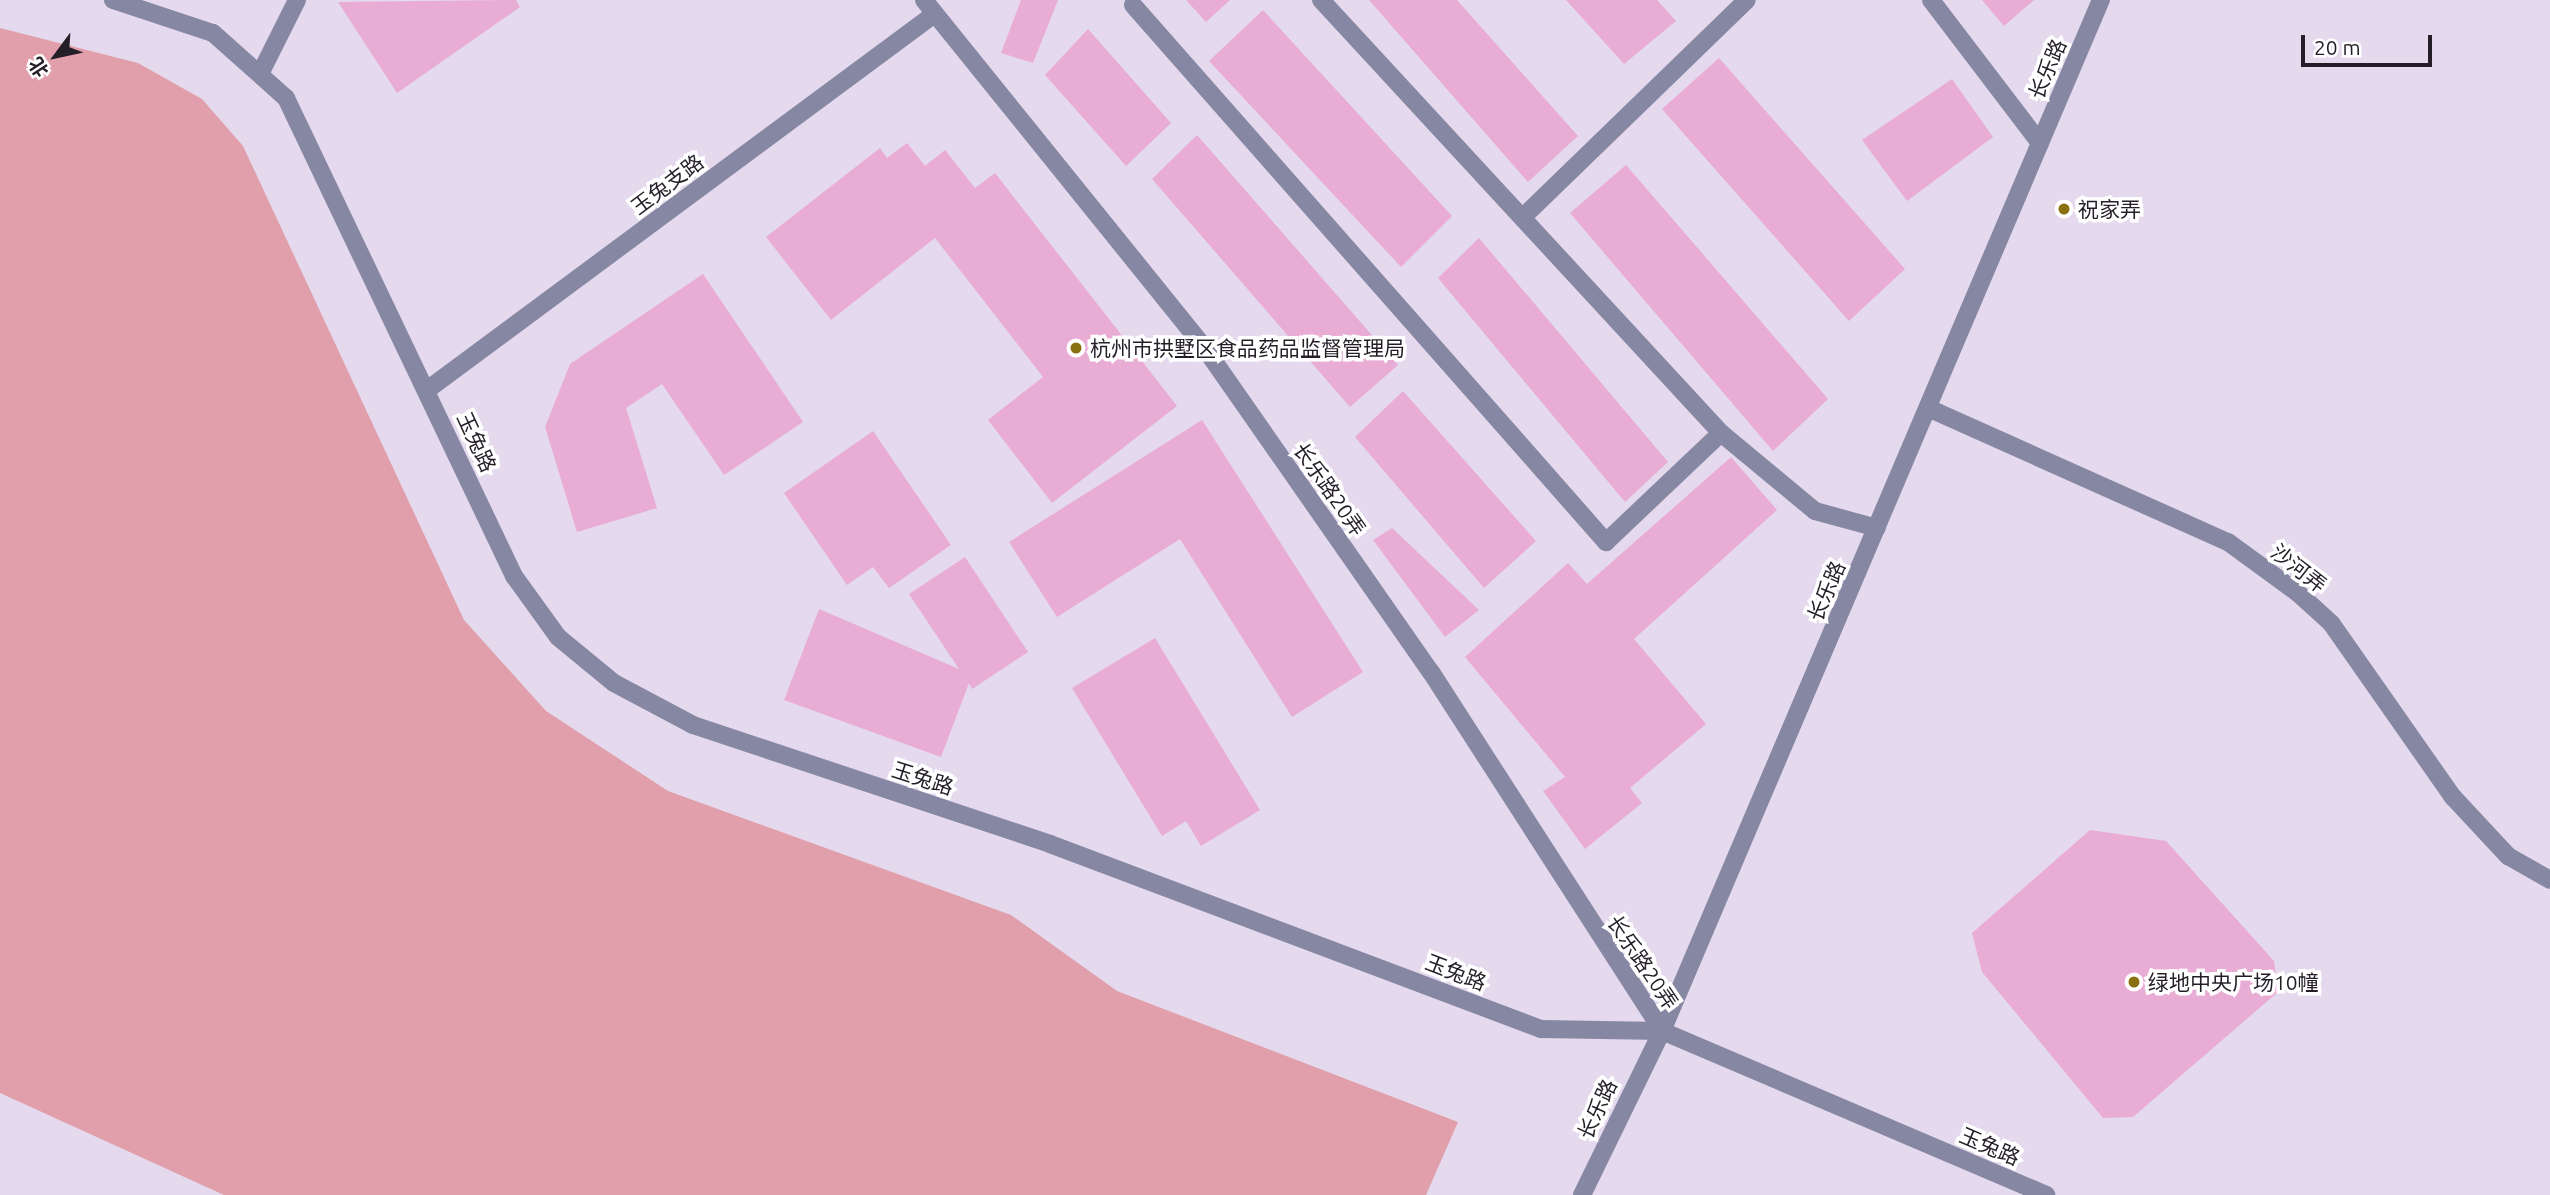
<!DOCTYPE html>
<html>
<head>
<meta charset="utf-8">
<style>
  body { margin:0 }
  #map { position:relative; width:2550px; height:1195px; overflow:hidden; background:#e5d9ee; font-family:Ubuntu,"Noto Sans SC",sans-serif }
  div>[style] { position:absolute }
  .green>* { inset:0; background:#e09faa }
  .building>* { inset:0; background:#e9acd4 }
  .minor>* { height:18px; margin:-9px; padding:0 9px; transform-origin:9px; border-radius:9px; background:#8687a2 }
  .dots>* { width:19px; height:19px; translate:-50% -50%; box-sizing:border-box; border:4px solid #fff; border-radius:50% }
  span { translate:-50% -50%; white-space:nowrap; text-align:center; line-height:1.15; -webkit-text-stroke:7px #fff; paint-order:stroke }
  .street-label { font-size:21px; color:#241f27 }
  .poi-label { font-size:21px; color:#241f27 }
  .left { translate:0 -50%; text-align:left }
  .north { position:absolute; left:21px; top:21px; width:70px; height:70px; -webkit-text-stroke:5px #fff; paint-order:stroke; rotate:237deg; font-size:19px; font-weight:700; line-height:28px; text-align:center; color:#241f27 }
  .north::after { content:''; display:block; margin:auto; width:24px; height:32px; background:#241f27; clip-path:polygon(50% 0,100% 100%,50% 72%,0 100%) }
  .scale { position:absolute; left:2301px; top:35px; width:131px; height:32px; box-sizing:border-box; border:4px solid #241f27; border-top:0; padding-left:9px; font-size:21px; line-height:24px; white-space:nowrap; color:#241f27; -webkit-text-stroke:5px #fff; paint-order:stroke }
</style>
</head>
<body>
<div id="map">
  <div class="green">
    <i style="clip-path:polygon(0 28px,138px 63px,202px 99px,243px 146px,464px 620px,546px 711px,668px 791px,1011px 915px,1117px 991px,1458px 1122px,1426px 1195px,224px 1195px,0 1093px)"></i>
  </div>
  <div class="building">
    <i style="clip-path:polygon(516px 0,520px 7px,397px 93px,338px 2px)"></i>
    <i style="clip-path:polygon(1021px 0,1058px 0,1033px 63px,1001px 53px)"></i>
    <i style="clip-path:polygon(1186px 0,1230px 0,1206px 22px)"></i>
    <i style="clip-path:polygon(1369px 0,1457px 0,1578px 136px,1528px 182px)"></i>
    <i style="clip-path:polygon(1566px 0,1657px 0,1676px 21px,1624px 64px)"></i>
    <i style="clip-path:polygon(1982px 0,2034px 0,2004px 26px)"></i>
    <i style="clip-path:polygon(1263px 10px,1452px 216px,1401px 267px,1209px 61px)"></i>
    <i style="clip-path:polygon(1088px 29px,1171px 123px,1126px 166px,1045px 75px)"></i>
    <i style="clip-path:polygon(1719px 58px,1905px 269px,1849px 321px,1662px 109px)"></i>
    <i style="clip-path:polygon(1952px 79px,1993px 137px,1907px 201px,1862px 140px)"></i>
    <i style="clip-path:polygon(1197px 135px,1398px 365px,1350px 407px,1152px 179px)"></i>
    <i style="clip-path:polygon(907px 143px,925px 166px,945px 150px,975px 188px,995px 173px,1177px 406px,1052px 503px,988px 420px,1043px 377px,935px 238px,831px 320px,766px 237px,880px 148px,887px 158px)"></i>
    <i style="clip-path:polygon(1626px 165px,1828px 399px,1773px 451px,1570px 213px)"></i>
    <i style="clip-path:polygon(1479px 238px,1668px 462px,1625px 502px,1438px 278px)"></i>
    <i style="clip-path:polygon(703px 274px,803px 422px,724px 475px,662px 384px,626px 408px,657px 508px,577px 532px,545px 427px,570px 364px)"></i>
    <i style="clip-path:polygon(1403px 391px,1536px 541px,1484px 588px,1355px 437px)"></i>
    <i style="clip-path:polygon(1202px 420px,1363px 672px,1292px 717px,1180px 539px,1057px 617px,1009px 542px)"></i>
    <i style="clip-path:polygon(873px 431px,951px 545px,889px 588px,873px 567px,847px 585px,784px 493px)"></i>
    <i style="clip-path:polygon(1731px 457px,1777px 510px,1634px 639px,1706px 724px,1630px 788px,1642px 803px,1585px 849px,1543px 791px,1565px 777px,1465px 657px,1568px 563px,1587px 584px)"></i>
    <i style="clip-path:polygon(1392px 528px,1479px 610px,1445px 637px,1373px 540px)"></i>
    <i style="clip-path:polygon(965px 557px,1028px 652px,972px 689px,969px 683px,941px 757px,784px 700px,819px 609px,959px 669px,909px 594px)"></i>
    <i style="clip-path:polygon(1155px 638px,1260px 810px,1201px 846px,1186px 821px,1162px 836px,1072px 688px)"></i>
    <i style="clip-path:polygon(2090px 830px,2166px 841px,2274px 961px,2278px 992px,2133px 1117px,2103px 1118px,1982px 972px,1972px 933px)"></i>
  </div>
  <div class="minor">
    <i style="left:113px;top:0;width:105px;rotate:18.3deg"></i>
    <i style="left:213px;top:33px;width:98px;rotate:41.7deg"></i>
    <i style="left:286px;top:98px;width:530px;rotate:64.5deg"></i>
    <i style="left:514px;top:576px;width:75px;rotate:54.2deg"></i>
    <i style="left:558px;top:637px;width:72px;rotate:39.4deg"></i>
    <i style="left:614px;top:683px;width:89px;rotate:28deg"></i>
    <i style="left:693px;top:725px;width:376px;rotate:18.4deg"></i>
    <i style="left:1050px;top:844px;width:525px;rotate:20.65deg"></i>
    <i style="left:1541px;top:1029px;width:121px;rotate:0.9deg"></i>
    <i style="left:1662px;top:1031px;width:418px;rotate:23.1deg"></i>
    <i style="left:924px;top:0;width:446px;rotate:51.1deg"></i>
    <i style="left:1204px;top:347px;width:396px;rotate:55.1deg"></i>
    <i style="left:1431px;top:672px;width:427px;rotate:57.2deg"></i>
    <i style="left:1321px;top:0;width:589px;rotate:47.27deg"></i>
    <i style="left:1931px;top:0;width:180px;rotate:52.7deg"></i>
    <i style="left:1133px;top:5px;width:716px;rotate:48.63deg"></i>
    <i style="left:1606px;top:542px;width:158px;rotate:-43.5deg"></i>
    <i style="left:1721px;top:433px;width:122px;rotate:39.7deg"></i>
    <i style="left:1815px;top:511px;width:64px;rotate:15.3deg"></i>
    <i style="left:262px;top:70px;width:78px;rotate:-63.4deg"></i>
    <i style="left:1524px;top:216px;width:310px;rotate:-44.1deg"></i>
    <i style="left:427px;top:390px;width:630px;rotate:-36.54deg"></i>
    <i style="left:1928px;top:408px;width:329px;rotate:24.1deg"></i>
    <i style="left:2228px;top:542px;width:87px;rotate:36.1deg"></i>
    <i style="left:2298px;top:593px;width:45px;rotate:42.3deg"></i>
    <i style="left:2331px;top:623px;width:213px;rotate:55deg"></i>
    <i style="left:2453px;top:797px;width:81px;rotate:47deg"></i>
    <i style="left:2508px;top:856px;width:48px;rotate:29.7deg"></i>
    <i style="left:1582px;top:1195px;width:182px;rotate:-64deg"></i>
    <i style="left:1662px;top:1031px;width:1121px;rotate:-66.94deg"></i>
  </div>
  <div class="dots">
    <i style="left:2064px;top:209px;background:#897011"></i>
    <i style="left:1076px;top:348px;background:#897011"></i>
    <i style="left:2134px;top:982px;background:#897011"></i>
  </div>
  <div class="street-label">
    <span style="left:2047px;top:69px;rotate:-67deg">长乐路</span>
    <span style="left:667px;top:184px;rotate:-37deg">玉兔支路</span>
    <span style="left:477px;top:442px;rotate:65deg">玉兔路</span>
    <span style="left:1330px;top:489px;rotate:55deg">长乐路20弄</span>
    <span style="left:2299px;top:568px;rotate:38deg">沙河弄</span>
    <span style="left:1826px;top:591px;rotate:-67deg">长乐路</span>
    <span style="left:923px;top:778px;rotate:18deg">玉兔路</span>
    <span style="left:1643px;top:962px;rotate:56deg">长乐路20弄</span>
    <span style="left:1456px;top:972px;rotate:21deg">玉兔路</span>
    <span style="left:1597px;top:1109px;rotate:-65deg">长乐路</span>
    <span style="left:1990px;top:1146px;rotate:23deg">玉兔路</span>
  </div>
  <div class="poi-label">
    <span class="left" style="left:2078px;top:209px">祝家弄</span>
    <span class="left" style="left:1090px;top:348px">杭州市拱墅区食品药品监督管理局</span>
    <span class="left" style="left:2148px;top:982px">绿地中央广场10幢</span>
  </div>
  <div class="north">北</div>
  <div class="scale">20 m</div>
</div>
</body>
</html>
